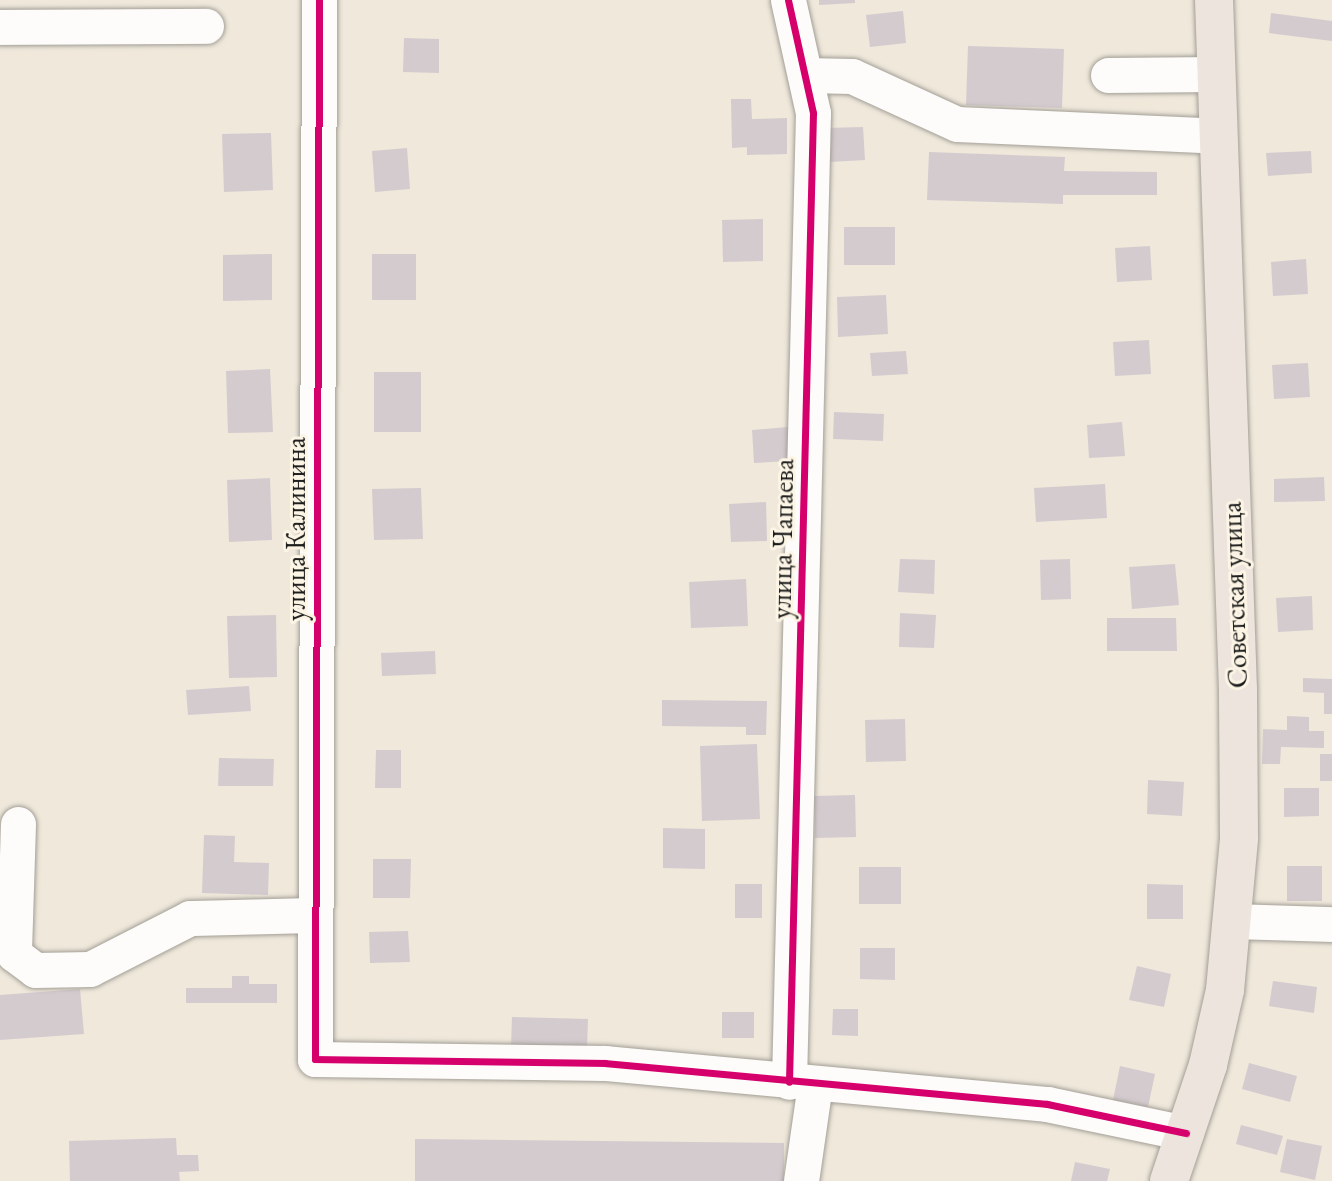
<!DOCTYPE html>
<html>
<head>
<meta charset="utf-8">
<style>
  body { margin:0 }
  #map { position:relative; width:1332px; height:1181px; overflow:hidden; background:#efe8db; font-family:"EB Garamond",serif }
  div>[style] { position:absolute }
  .building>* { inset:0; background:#d4cbcf }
  .roads { filter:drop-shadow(0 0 2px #a39f97) drop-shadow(0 0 2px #a39f97) }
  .minor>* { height:35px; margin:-17.5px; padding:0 17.5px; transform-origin:17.5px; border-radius:17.5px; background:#fdfcfa }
  .major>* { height:38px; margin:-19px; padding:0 19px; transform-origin:19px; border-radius:19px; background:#ede5dd }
  .cycleway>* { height:7px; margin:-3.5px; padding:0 3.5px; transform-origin:3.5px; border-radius:3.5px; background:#d6006c }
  span { translate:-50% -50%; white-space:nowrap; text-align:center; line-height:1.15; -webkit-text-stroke:6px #fcf5e5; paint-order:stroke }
  .street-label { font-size:28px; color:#1c1c1c }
</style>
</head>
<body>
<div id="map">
  <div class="building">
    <i style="clip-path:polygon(819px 0,855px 0,855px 3px,819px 5px)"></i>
    <i style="clip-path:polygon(903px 11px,906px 43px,870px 47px,866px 15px)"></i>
    <i style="clip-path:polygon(1271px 13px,1332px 21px,1332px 41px,1269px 33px)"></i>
    <i style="clip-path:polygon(404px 38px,439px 39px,439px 73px,403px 72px)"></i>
    <i style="clip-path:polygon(968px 46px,1064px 49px,1062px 108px,966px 105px)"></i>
    <i style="clip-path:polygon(731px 99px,751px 99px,752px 119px,787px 118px,787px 154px,747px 155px,747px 147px,732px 148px)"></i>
    <i style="clip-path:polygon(863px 127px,865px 160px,829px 162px,828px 128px)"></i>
    <i style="clip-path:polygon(271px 133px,273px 190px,224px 192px,222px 134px)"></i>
    <i style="clip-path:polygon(407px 148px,410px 189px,375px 192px,372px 151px)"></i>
    <i style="clip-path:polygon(1311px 151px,1312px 173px,1268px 176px,1266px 153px)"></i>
    <i style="clip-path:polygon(929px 152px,1065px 157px,1064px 171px,1157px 172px,1157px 195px,1063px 195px,1063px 204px,927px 200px)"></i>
    <i style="clip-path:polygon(763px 219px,763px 261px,723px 262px,722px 220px)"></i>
    <i style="clip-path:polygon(844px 227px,895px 227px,895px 265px,844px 265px)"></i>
    <i style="clip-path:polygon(1150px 246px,1152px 280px,1117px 282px,1115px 248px)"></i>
    <i style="clip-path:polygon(272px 254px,272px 300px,223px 301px,223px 255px)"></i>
    <i style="clip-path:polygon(372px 254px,416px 254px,416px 300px,372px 300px)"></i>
    <i style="clip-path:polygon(1306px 259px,1308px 294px,1273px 296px,1271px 262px)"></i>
    <i style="clip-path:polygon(886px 295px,888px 334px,838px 337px,837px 297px)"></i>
    <i style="clip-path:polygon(1149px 340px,1151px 374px,1115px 376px,1113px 342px)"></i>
    <i style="clip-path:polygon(906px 351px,908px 374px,872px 376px,870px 353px)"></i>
    <i style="clip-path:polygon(1308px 363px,1310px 397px,1274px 399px,1272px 365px)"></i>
    <i style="clip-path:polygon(270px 369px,273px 432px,228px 433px,226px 371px)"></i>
    <i style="clip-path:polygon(374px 372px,421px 372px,421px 432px,374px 432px)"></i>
    <i style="clip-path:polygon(834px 412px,884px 414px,883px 441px,833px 439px)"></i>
    <i style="clip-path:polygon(1122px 422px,1125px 456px,1089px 458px,1087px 425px)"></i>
    <i style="clip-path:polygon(788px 427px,790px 461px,754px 463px,752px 430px)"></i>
    <i style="clip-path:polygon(1324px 477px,1325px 501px,1274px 502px,1274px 479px)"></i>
    <i style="clip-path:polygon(270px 478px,272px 540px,229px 542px,227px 480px)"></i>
    <i style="clip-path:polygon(1105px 484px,1107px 518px,1036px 522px,1034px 488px)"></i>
    <i style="clip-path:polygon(421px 488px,423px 539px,374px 540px,372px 489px)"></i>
    <i style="clip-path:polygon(766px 502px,767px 541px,731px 542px,729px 504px)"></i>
    <i style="clip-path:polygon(900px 559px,935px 560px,934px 594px,898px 592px)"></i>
    <i style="clip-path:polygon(1070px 559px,1071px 599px,1041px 600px,1040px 560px)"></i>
    <i style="clip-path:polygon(1175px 564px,1179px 605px,1132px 609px,1129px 567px)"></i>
    <i style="clip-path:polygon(746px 579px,748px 626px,691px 628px,689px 582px)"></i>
    <i style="clip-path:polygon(1312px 596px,1313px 630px,1278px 632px,1276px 598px)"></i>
    <i style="clip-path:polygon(900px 613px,936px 615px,934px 648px,899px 647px)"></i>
    <i style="clip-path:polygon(276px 615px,277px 677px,229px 678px,227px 616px)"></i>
    <i style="clip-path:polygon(1107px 618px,1176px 618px,1177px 651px,1107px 651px)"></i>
    <i style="clip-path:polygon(435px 651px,436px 674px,382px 676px,381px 653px)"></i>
    <i style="clip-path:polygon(1303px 678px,1332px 679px,1332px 714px,1324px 714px,1324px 693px,1303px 692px)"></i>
    <i style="clip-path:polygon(249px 686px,251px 711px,188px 715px,186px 690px)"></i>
    <i style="clip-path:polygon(662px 700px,767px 701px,766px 735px,746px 735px,746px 727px,662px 726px)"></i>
    <i style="clip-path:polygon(1287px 716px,1309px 717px,1309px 731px,1324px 731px,1324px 748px,1281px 747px,1280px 764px,1262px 764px,1263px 729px,1287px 730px)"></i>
    <i style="clip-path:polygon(905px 719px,906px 761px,866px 762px,865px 720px)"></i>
    <i style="clip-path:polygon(757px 744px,760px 819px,702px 821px,700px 746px)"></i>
    <i style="clip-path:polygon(376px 750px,401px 750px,401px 788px,375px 788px)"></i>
    <i style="clip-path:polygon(1320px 754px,1332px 754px,1332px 781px,1320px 781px)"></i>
    <i style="clip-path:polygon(219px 758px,274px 759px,273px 786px,218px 786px)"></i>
    <i style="clip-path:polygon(1148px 780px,1184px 782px,1182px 816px,1147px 814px)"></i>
    <i style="clip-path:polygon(1284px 788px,1319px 788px,1319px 816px,1284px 817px)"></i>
    <i style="clip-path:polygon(855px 795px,856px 837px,815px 838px,814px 796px)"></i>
    <i style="clip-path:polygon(663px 828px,705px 829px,705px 869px,663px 868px)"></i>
    <i style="clip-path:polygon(204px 835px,235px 836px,234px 862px,269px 863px,268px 895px,202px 893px)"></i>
    <i style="clip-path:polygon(373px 859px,411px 859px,410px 898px,373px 898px)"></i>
    <i style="clip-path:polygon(1287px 866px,1322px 866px,1322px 901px,1287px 901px)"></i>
    <i style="clip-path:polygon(859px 867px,901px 867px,901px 904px,859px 904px)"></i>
    <i style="clip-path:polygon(735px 884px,762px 884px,762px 918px,735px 918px)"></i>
    <i style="clip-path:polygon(1147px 884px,1183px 885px,1183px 919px,1147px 919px)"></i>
    <i style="clip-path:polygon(408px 931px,410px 962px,370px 963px,369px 932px)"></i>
    <i style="clip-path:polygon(860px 948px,895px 948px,895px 980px,860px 979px)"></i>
    <i style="clip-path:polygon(1137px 966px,1171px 974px,1164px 1007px,1129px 1000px)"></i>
    <i style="clip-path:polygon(232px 976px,249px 976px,249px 984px,277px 984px,277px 1003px,186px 1003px,186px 988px,232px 988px)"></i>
    <i style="clip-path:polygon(1273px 981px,1317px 987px,1314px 1013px,1269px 1006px)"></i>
    <i style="clip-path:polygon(80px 989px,84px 1034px,0 1040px,0 995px)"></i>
    <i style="clip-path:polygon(833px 1009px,858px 1009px,858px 1036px,832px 1035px)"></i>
    <i style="clip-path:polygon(722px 1012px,754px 1012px,754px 1038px,722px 1038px)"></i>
    <i style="clip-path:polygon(512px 1017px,588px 1019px,587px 1048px,511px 1048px)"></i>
    <i style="clip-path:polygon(1249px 1063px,1297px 1076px,1290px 1102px,1242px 1089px)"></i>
    <i style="clip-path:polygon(1120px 1066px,1155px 1074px,1148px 1107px,1113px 1100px)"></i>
    <i style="clip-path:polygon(1241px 1125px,1283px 1136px,1277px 1155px,1236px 1144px)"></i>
    <i style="clip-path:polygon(176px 1138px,177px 1155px,198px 1155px,199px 1171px,179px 1172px,180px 1181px,70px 1181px,69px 1141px)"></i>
    <i style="clip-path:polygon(415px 1139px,784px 1143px,784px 1181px,415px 1181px)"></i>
    <i style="clip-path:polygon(1287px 1139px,1322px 1146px,1315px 1180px,1280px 1172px)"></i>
    <i style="clip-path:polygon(1075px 1162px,1110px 1169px,1107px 1181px,1071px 1181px)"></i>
  </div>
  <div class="roads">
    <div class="minor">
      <i style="left:319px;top:0;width:1059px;rotate:90.22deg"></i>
      <i style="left:315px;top:1059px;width:290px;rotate:0.8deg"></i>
      <i style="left:605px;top:1063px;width:444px;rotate:5.3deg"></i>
      <i style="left:1047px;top:1104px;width:142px;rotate:11.8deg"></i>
      <i style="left:788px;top:0;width:116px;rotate:77.5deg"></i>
      <i style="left:813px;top:113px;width:969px;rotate:91.42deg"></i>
      <i style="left:0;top:27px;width:206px;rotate:-0.3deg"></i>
      <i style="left:805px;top:75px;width:47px;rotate:1.2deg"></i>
      <i style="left:852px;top:76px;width:115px;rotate:24.6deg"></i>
      <i style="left:957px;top:124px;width:261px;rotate:2.6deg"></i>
      <i style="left:1108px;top:75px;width:108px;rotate:-0.5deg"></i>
      <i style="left:18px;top:824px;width:130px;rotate:91.8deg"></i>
      <i style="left:14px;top:954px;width:26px;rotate:37deg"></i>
      <i style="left:35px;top:970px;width:55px;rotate:-1deg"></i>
      <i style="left:90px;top:969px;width:112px;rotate:-27deg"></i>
      <i style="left:190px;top:918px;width:125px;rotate:-1.4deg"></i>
      <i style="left:1234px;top:921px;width:98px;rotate:1.8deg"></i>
      <i style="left:801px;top:1181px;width:98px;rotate:-81.8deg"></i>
    </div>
    <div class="major">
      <i style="left:1169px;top:1181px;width:122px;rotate:-71.4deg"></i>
      <i style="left:1208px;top:1065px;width:77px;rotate:-77.2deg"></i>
      <i style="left:1225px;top:990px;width:153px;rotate:-84.7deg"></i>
      <i style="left:1239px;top:838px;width:148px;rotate:-90.4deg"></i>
      <i style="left:1238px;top:690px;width:690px;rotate:-91.99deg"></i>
    </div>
  </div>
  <div class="cycleway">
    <i style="left:319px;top:0;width:1059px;rotate:90.22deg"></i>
    <i style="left:315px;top:1059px;width:290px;rotate:0.8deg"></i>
    <i style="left:605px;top:1063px;width:444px;rotate:5.3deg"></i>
    <i style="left:1047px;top:1104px;width:142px;rotate:11.8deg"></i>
    <i style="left:788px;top:0;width:116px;rotate:77.5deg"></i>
    <i style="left:813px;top:113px;width:969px;rotate:91.42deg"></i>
  </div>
  <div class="street-label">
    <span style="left:295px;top:529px;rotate:-90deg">улица Калинина</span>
    <span style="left:782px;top:539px;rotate:-89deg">улица Чапаева</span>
    <span style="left:1234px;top:595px;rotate:-92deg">Советская улица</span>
  </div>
</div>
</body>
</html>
